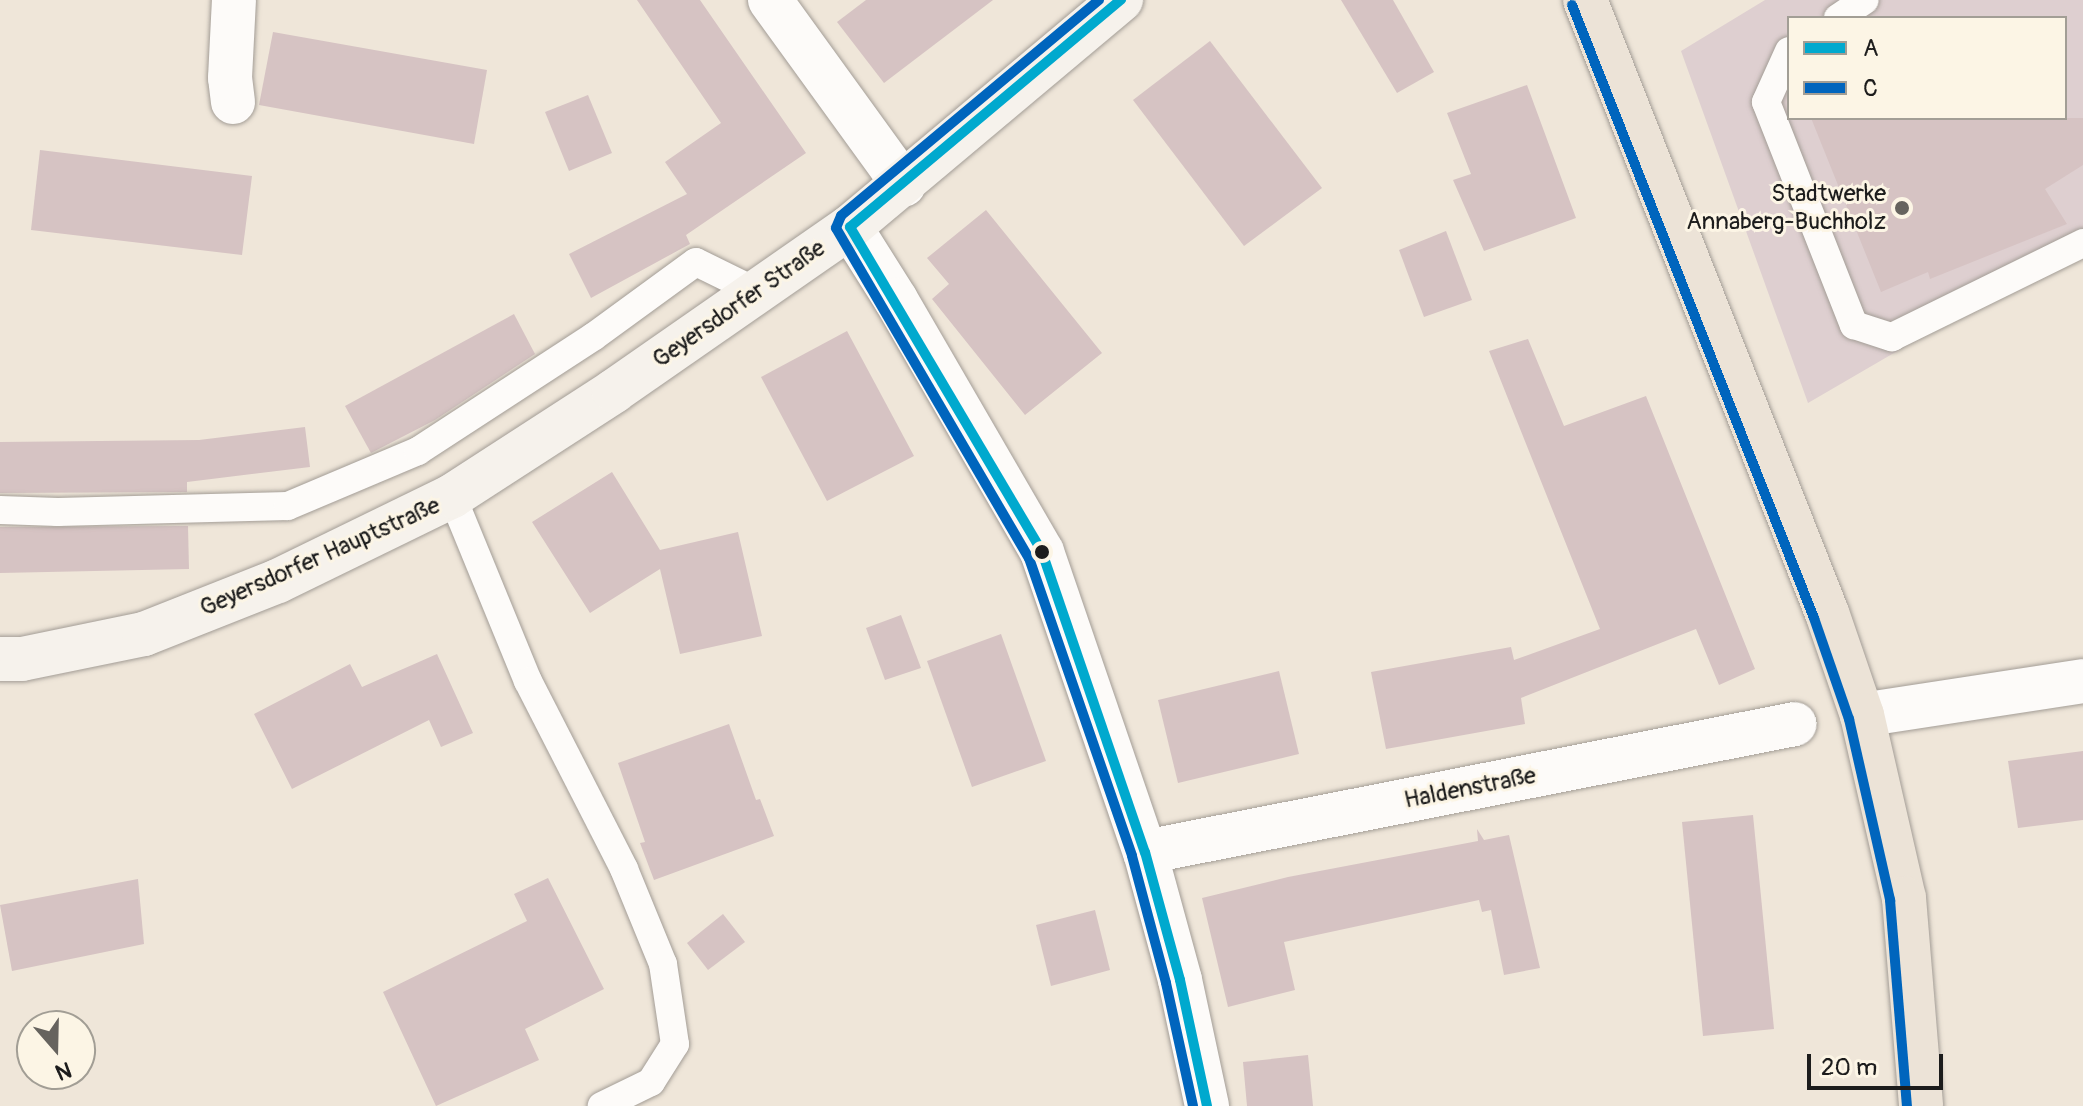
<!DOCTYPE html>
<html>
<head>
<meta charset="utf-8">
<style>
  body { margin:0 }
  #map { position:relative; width:2083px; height:1106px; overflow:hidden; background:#efe6d9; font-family:Pangolin,sans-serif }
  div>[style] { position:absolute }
  .industrial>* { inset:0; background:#decfd0 }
  .building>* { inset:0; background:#d6c3c3 }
  .roads { filter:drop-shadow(0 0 2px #a39d96) drop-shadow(0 0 2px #a39d96) }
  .lane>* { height:28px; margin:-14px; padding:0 14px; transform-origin:14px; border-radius:14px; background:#fdfbf9 }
  .street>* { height:44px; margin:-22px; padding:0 22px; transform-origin:22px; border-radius:22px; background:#fdfbf9 }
  .secondary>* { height:44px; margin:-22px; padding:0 22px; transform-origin:22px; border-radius:22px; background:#f6f2ec }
  .primary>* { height:44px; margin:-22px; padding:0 22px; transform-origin:22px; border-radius:22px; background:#ece3d7 }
  .bus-1>* { height:10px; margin:-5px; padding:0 5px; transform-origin:5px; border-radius:5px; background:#00a9ce }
  .bus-2>* { height:10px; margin:-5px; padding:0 5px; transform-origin:5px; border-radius:5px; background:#0065bd }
  .dots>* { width:22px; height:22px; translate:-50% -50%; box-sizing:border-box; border:4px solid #fcf5e5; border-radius:50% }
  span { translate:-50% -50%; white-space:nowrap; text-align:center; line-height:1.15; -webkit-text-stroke:6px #fcf5e5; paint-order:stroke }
  .poi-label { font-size:24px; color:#1c1c1c }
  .right { translate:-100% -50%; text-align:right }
  .street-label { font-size:24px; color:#1c1c1c }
  .legend { position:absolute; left:1787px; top:16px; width:280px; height:104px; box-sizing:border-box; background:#fcf5e5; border:2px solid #a29e95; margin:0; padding:10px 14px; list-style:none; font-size:24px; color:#1c1c1c }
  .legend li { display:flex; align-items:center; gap:16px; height:40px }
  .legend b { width:40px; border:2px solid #a29e95 }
  .north { position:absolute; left:16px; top:1010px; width:80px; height:80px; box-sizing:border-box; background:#fcf5e5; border:2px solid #a29e95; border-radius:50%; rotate:160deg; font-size:22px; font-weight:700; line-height:32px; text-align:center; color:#1c1c1c }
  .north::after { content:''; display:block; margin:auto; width:28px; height:36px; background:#66635e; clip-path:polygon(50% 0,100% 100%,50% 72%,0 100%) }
  .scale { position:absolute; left:1807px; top:1054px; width:136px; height:36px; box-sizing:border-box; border:4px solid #1c1c1c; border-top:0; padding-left:10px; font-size:24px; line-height:28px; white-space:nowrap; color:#1c1c1c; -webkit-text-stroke:6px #fcf5e5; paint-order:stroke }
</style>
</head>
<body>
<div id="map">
  <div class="industrial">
    <i style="clip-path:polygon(evenodd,1765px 0,2083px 0,2083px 243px,1808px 403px,1681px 51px,1765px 0,1789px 18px,2065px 18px,2065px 118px,1789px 118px,1789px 18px)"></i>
  </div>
  <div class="building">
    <i style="clip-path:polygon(637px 0,700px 0,806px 153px,686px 235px,690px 244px,591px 298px,569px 254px,687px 194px,665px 162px,721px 123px)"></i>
    <i style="clip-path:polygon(866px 0,993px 0,884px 83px,837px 22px)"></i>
    <i style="clip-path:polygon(1341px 0,1393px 0,1434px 72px,1397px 93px)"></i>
    <i style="clip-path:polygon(273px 32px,487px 70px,474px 144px,259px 105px)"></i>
    <i style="clip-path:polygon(1210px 41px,1322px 188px,1244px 246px,1133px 100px)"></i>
    <i style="clip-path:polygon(1527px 85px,1576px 218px,1484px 251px,1453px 180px,1471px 174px,1447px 113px)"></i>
    <i style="clip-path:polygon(588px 95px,612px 153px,569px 171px,545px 112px)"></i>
    <i style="clip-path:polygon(1811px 118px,2083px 118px,2083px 165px,2045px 189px,2067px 224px,1930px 279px,1928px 272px,1881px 292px)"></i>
    <i style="clip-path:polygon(40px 150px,252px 176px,242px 255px,31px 230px)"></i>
    <i style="clip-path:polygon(986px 210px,1102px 353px,1025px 415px,932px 299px,949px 284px,927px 258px)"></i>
    <i style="clip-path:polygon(1446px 231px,1472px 300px,1424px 317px,1399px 250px)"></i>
    <i style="clip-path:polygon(514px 314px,535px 354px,435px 420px,371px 453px,345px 406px)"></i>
    <i style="clip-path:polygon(847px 331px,914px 456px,827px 501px,761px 377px)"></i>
    <i style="clip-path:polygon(1528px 339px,1564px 426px,1646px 396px,1755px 669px,1719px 685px,1696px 629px,1521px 698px,1525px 724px,1386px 749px,1371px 672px,1511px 647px,1514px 660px,1600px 629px,1489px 351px)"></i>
    <i style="clip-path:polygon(305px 427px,310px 467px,187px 482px,187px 492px,0 493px,0 442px,199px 440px)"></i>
    <i style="clip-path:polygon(612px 472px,660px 550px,738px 532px,762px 636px,680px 654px,660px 569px,590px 613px,532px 522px)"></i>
    <i style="clip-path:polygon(188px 526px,189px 569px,0 573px,0 527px)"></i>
    <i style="clip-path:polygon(901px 615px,921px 668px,885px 680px,866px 628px)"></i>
    <i style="clip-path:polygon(1001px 634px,1046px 761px,972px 787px,927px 661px)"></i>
    <i style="clip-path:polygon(437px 654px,473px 733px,441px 747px,429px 720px,292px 789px,254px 714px,350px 664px,362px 687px)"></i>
    <i style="clip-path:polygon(1279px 671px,1299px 754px,1178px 783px,1158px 700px)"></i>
    <i style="clip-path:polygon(729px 724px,756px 800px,760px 799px,774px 836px,654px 880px,640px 843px,645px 842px,618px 763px)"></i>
    <i style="clip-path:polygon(2083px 751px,2083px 820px,2018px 828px,2008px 761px)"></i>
    <i style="clip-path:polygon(1753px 815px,1774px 1029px,1703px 1036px,1682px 822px)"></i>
    <i style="clip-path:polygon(1477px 829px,1484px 840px,1509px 835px,1540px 968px,1504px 975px,1491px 910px,1482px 912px,1479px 900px,1284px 942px,1295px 990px,1228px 1007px,1202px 898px,1288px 877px,1478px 841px)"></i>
    <i style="clip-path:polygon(548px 878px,604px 989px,525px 1029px,539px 1060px,436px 1106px,383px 992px,527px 921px,514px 894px)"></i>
    <i style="clip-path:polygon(138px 879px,144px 944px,12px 971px,0 905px)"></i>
    <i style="clip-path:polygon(1095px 910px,1110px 970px,1051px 986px,1036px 925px)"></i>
    <i style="clip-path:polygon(723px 914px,745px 942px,708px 970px,687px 943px)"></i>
    <i style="clip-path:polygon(1308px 1055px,1313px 1106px,1247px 1106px,1243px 1062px)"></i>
  </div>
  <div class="roads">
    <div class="lane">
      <i style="left:1838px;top:18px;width:32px;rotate:-34deg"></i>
      <i style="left:1789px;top:51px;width:56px;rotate:114.3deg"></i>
      <i style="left:1766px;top:102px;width:240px;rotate:68.5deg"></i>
      <i style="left:1854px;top:325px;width:40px;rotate:18deg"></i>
      <i style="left:1892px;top:337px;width:213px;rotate:-26.2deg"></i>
      <i style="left:452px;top:496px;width:200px;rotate:67.7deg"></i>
      <i style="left:528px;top:681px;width:211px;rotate:62.9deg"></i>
      <i style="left:624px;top:869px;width:103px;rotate:67.7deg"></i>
      <i style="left:663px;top:964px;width:81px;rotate:81.5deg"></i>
      <i style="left:675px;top:1044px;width:45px;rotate:122.3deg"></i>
      <i style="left:651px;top:1082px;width:55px;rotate:153.9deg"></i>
      <i style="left:0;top:510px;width:58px;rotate:2deg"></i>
      <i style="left:58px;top:512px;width:230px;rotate:-1.5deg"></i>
      <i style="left:288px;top:506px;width:141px;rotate:-22.9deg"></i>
      <i style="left:418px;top:451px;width:209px;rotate:-33.1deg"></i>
      <i style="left:593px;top:337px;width:127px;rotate:-36.1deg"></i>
      <i style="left:696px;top:262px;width:68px;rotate:26.2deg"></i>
    </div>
    <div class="street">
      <i style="left:770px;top:0;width:228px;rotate:54.1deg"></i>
      <i style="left:233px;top:102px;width:24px;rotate:-97deg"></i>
      <i style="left:230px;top:78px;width:78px;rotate:-87.1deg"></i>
      <i style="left:850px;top:227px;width:86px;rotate:57.8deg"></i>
      <i style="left:896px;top:300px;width:291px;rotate:59.9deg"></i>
      <i style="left:1042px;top:552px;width:317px;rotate:71.1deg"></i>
      <i style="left:1145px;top:852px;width:133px;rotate:74.7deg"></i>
      <i style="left:1180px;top:980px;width:129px;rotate:77.9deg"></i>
      <i style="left:1862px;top:715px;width:224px;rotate:-8.7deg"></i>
      <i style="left:1145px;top:852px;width:662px;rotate:-11.14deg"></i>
    </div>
    <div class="secondary">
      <i style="left:0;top:659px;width:22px"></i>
      <i style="left:22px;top:659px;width:125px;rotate:-11.6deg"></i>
      <i style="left:144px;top:634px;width:144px;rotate:-21.6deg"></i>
      <i style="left:278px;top:581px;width:194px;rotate:-26deg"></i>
      <i style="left:452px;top:496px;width:193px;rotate:-32.9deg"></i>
      <i style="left:614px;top:391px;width:287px;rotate:-34.8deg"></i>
      <i style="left:850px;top:227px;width:354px;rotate:-40deg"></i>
    </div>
    <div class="primary">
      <i style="left:1585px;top:0;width:659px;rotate:68.46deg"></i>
      <i style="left:1827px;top:613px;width:108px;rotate:71.1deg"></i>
      <i style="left:1862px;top:715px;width:188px;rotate:77.1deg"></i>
      <i style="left:1904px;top:898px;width:209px;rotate:85.3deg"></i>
    </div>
  </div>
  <div class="bus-1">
    <i style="left:850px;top:227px;width:377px;rotate:59.4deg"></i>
    <i style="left:1042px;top:552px;width:317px;rotate:71.1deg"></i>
    <i style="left:1145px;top:852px;width:133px;rotate:74.7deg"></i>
    <i style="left:1180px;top:980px;width:129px;rotate:77.9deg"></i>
    <i style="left:850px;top:227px;width:354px;rotate:-40deg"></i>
  </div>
  <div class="bus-2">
    <i style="left:1099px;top:0;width:336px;rotate:140.1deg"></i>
    <i style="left:841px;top:216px;width:13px;rotate:113deg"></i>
    <i style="left:836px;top:228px;width:382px;rotate:59.7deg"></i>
    <i style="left:1029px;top:558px;width:315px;rotate:70.9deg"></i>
    <i style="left:1132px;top:856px;width:131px;rotate:75deg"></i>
    <i style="left:1166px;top:983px;width:126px;rotate:77.6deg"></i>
    <i style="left:1572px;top:5px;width:659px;rotate:68.46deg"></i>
    <i style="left:1814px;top:618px;width:107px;rotate:70.9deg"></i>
    <i style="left:1849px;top:719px;width:186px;rotate:77.2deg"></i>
    <i style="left:1890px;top:900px;width:207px;rotate:85.3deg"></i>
  </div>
  <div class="dots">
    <i style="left:1902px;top:208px;background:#66635e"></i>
    <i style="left:1042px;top:552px;background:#1c1c1c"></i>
  </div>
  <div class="poi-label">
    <span class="right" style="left:1886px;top:208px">Stadtwerke<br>Annaberg-Buchholz</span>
  </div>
  <div class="street-label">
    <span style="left:739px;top:304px;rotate:-35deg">Geyersdorfer Straße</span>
    <span style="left:320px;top:557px;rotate:-24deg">Geyersdorfer Hauptstraße</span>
    <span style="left:1470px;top:788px;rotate:-11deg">Haldenstraße</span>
  </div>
  <ul class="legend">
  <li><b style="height:10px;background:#00a9ce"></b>A</li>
  <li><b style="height:10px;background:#0065bd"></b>C</li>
  </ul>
  <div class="north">N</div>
  <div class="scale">20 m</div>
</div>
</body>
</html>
